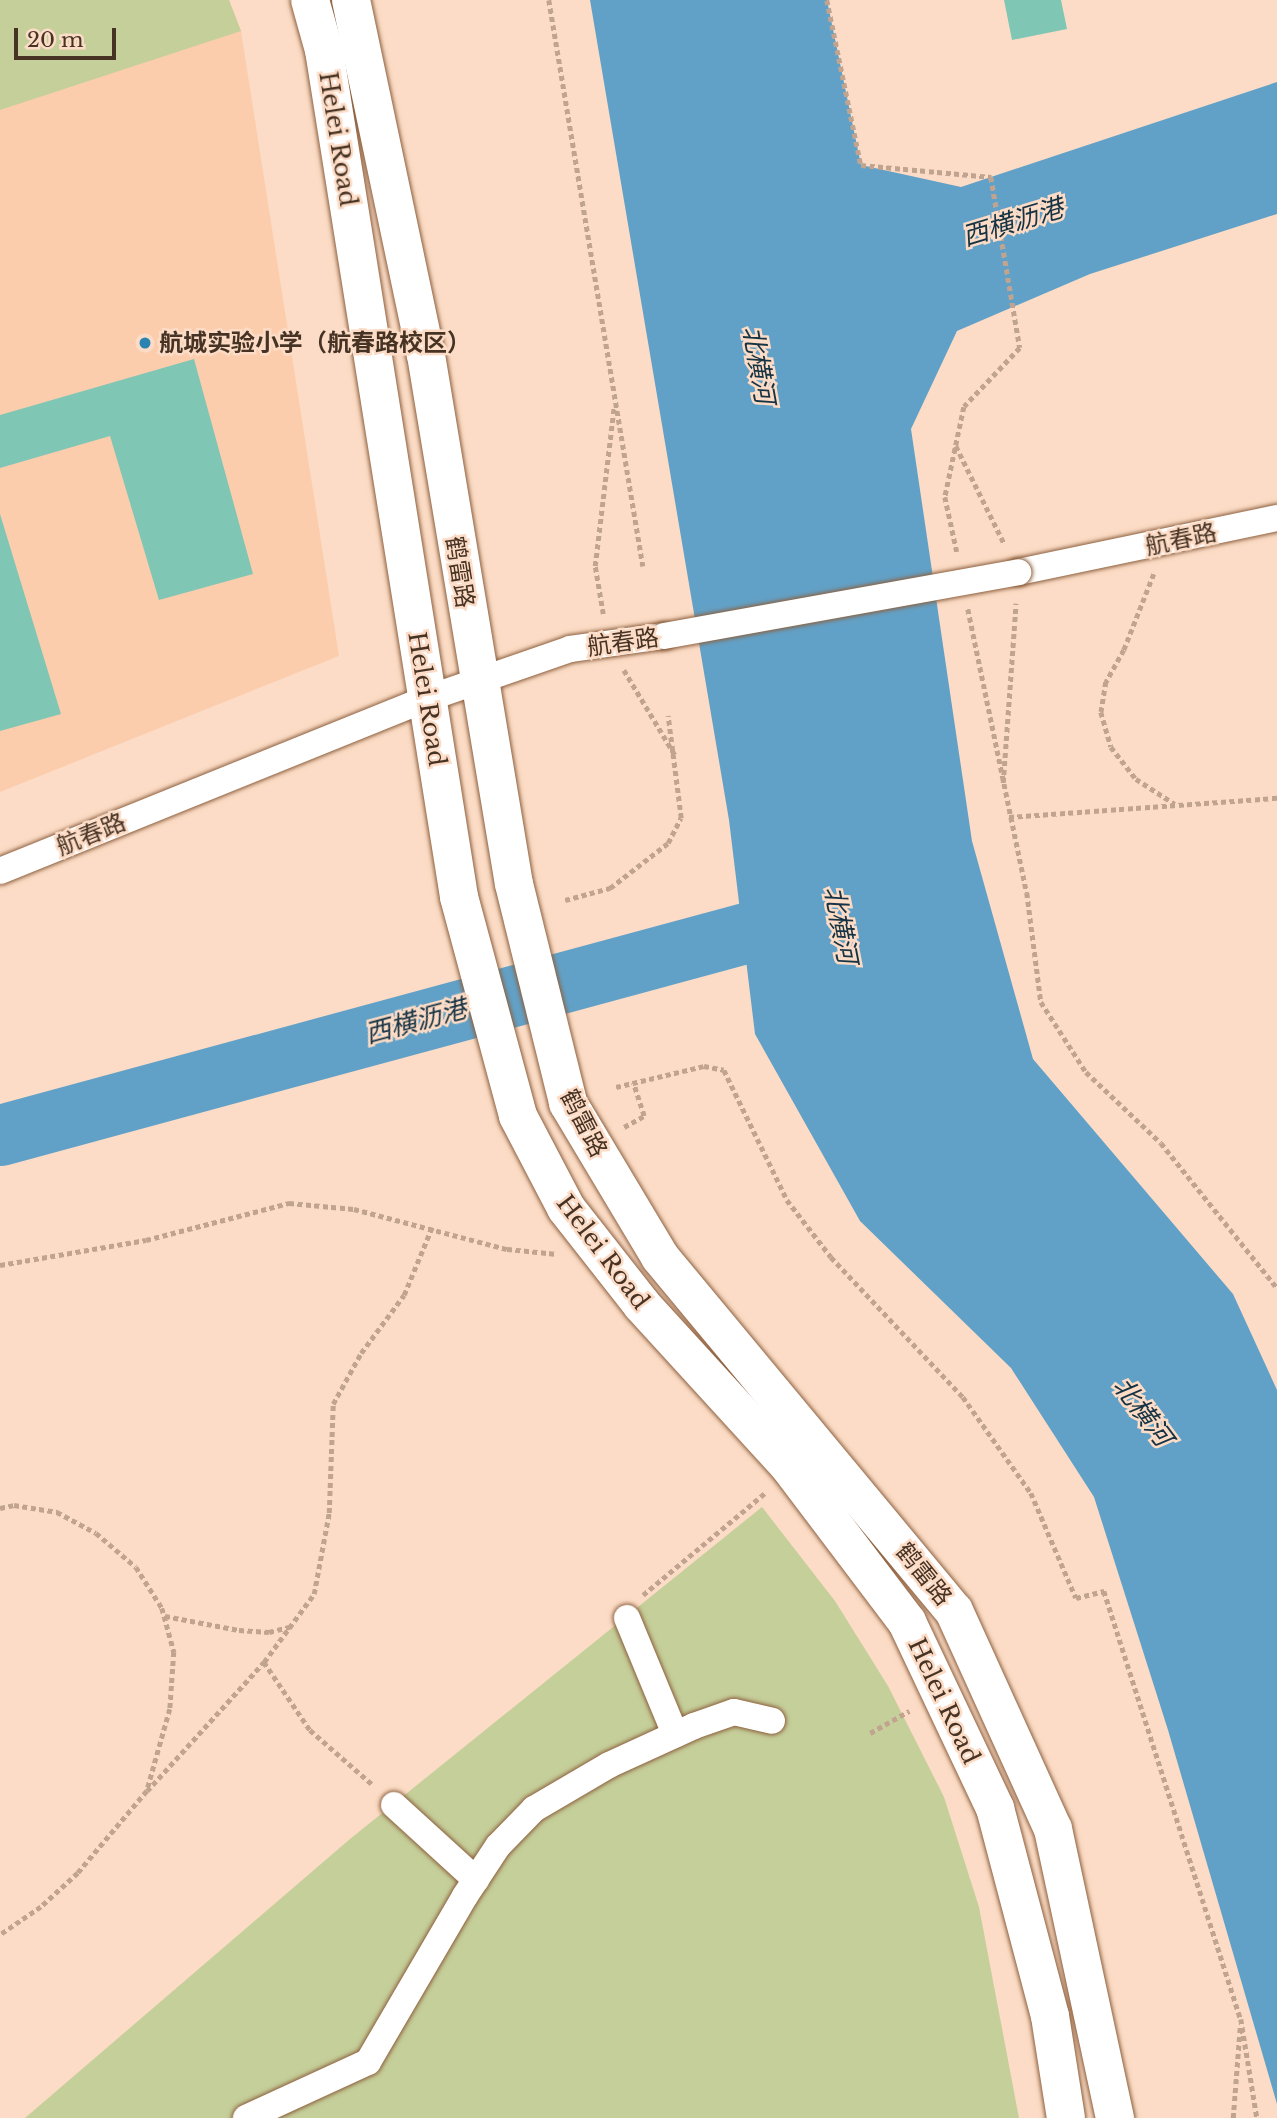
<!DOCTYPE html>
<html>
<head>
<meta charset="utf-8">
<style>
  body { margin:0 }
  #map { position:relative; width:1277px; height:2118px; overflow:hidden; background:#fcdcc6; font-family:"Libre Baskerville","Noto Sans SC",serif }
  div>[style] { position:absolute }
  .built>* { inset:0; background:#fccdac }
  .green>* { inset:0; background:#c5cf9a }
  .water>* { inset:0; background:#62a1c7 }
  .river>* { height:61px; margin:-30.5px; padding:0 30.5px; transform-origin:30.5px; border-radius:30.5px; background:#62a1c7 }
  .building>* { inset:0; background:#7fc6b4 }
  .path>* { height:4.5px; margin-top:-2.25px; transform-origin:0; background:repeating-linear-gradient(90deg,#c0a490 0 5px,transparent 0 8.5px) }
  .roads { filter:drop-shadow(0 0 2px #8d603e) drop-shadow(0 0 2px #8d603e) }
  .street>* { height:26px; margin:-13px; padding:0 13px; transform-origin:13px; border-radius:13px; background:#fff }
  .secondary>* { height:38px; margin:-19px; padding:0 19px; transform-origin:19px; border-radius:19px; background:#fff }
  .bridges { filter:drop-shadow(0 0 2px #8d603e) drop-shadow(0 0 2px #8d603e) }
  .street-bridge>* { height:26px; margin:-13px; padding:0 13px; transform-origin:13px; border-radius:13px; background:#fff }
  .dots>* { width:19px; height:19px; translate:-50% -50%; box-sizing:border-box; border:4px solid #fcdcc6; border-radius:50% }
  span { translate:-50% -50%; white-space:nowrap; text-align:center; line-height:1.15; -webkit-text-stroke:5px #fcdcc6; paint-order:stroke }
  .street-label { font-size:24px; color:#473324 }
  .poi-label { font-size:24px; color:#473324; font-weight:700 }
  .left { translate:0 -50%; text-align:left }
  .water-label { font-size:26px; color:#163344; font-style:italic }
  .scale { position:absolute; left:14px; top:28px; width:102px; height:32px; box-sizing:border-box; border:4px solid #473324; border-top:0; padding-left:9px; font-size:21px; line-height:24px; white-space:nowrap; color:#473324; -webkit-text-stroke:5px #fcdcc6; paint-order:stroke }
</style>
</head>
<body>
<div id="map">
  <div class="built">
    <i style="clip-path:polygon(0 0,229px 0,241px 31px,339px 656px,0 792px)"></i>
  </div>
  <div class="green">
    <i style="clip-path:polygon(0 0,229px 0,241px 31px,0 110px)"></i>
    <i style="clip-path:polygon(762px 1507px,835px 1601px,888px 1686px,944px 1797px,979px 1907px,1019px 2118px,25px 2118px,350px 1839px)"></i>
  </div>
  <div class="water">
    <i style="clip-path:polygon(590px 0,827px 0,861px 165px,961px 187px,1277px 82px,1277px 214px,1090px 274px,957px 331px,911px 429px,972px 841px,1033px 1059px,1233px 1294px,1277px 1390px,1277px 2104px,1168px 1730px,1094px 1497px,1011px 1368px,860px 1221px,755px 1034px,729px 820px)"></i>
  </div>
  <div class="river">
    <i style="left:0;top:1135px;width:856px;rotate:-15.17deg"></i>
  </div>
  <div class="building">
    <i style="clip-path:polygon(1004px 0,1061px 0,1067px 29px,1012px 40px)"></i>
    <i style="clip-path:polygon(194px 359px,253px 574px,159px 600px,110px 436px,0 468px,0 415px)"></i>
    <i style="clip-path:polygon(0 514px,61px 714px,0 731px)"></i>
  </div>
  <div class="path">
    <i style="left:549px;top:0;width:574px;rotate:80.57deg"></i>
    <i style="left:827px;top:0;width:168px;rotate:78.4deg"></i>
    <i style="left:861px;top:165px;width:131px;rotate:5.3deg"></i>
    <i style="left:991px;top:177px;width:173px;rotate:80.4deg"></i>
    <i style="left:1020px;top:348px;width:81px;rotate:133.5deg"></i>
    <i style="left:964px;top:407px;width:92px;rotate:101.9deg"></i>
    <i style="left:945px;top:497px;width:56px;rotate:77.7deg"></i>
    <i style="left:956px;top:446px;width:110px;rotate:63.7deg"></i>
    <i style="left:1154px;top:574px;width:82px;rotate:111.5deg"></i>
    <i style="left:1124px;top:650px;width:37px;rotate:119deg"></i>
    <i style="left:1106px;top:682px;width:30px;rotate:99deg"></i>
    <i style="left:1101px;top:712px;width:36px;rotate:74deg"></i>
    <i style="left:1111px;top:747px;width:41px;rotate:52deg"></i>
    <i style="left:1136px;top:779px;width:46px;rotate:32.7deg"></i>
    <i style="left:968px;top:609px;width:290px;rotate:78.3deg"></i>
    <i style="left:1027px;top:893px;width:110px;rotate:82.7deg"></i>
    <i style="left:1041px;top:1002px;width:83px;rotate:57.3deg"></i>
    <i style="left:1086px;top:1072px;width:103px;rotate:43.4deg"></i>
    <i style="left:1161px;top:1143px;width:186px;rotate:51.3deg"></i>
    <i style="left:603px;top:614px;width:49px;rotate:-99.5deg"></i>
    <i style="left:595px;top:566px;width:160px;rotate:-83.2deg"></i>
    <i style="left:624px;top:670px;width:99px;rotate:59deg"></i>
    <i style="left:1003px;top:783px;width:180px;rotate:-85.9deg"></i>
    <i style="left:1009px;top:817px;width:269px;rotate:-4.1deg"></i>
    <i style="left:565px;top:900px;width:47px;rotate:-14.9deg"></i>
    <i style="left:610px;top:888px;width:73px;rotate:-37.8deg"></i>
    <i style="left:668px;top:843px;width:28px;rotate:-63deg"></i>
    <i style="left:681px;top:818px;width:103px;rotate:-97.3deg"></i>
    <i style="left:616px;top:1087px;width:90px;rotate:-13.4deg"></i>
    <i style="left:704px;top:1066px;width:20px;rotate:11deg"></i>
    <i style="left:724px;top:1070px;width:144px;rotate:64.1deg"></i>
    <i style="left:787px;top:1200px;width:72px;rotate:52.3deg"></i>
    <i style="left:831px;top:1257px;width:192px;rotate:46.7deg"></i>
    <i style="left:963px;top:1397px;width:118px;rotate:54.7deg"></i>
    <i style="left:1031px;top:1493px;width:114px;rotate:66.8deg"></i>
    <i style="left:1076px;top:1598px;width:29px;rotate:-14deg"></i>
    <i style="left:1104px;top:1591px;width:449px;rotate:72.3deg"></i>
    <i style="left:1241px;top:2019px;width:100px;rotate:80.8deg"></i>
    <i style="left:624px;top:1127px;width:23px;rotate:-29deg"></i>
    <i style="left:644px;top:1116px;width:35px;rotate:-108deg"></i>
    <i style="left:0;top:1265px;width:148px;rotate:-9.7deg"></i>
    <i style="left:146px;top:1240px;width:148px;rotate:-14.5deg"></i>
    <i style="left:289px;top:1203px;width:65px;rotate:5.3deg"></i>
    <i style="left:354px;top:1209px;width:158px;rotate:14.7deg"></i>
    <i style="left:507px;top:1249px;width:50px;rotate:5.7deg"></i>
    <i style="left:0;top:1508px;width:14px;rotate:-12deg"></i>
    <i style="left:14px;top:1505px;width:44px;rotate:9.2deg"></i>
    <i style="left:57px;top:1512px;width:44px;rotate:28.3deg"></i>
    <i style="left:96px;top:1533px;width:52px;rotate:40.4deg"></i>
    <i style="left:136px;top:1567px;width:49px;rotate:57.6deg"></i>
    <i style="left:162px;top:1608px;width:46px;rotate:74.7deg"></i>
    <i style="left:174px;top:1652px;width:57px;rotate:94deg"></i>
    <i style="left:170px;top:1709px;width:85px;rotate:105.7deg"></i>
    <i style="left:147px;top:1791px;width:107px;rotate:130.1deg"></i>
    <i style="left:78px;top:1873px;width:50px;rotate:137.4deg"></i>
    <i style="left:41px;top:1907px;width:50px;rotate:145.7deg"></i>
    <i style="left:643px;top:1595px;width:159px;rotate:-39.9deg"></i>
    <i style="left:165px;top:1616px;width:75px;rotate:10.7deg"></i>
    <i style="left:239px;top:1630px;width:30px;rotate:4deg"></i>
    <i style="left:269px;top:1632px;width:25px;rotate:-14deg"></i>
    <i style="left:264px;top:1662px;width:82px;rotate:55.9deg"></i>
    <i style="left:310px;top:1730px;width:84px;rotate:41.1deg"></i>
    <i style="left:870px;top:1733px;width:45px;rotate:-29.4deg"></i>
    <i style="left:147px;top:1791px;width:174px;rotate:-47.8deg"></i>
    <i style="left:264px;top:1662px;width:84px;rotate:-53.7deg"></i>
    <i style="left:314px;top:1594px;width:82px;rotate:-79.5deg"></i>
    <i style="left:329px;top:1513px;width:109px;rotate:-87.9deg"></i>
    <i style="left:333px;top:1404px;width:58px;rotate:-61.2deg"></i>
    <i style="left:361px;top:1353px;width:72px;rotate:-53.4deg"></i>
    <i style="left:404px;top:1295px;width:74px;rotate:-67.6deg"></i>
    <i style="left:1233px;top:2118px;width:91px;rotate:-85.6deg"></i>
  </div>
  <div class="roads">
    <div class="street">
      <i style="left:1018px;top:572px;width:265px;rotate:-11.8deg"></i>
      <i style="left:0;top:871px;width:459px;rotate:-22deg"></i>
      <i style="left:426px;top:699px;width:152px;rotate:-19.1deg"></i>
      <i style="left:570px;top:649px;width:95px;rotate:-7.9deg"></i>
      <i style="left:627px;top:1618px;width:126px;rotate:67.5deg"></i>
      <i style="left:394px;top:1805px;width:111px;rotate:42.4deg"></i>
      <i style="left:246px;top:2118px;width:134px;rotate:-24.7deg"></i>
      <i style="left:368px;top:2062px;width:192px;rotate:-59.7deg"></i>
      <i style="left:465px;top:1896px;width:60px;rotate:-56.6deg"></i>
      <i style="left:498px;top:1846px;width:52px;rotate:-45.8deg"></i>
      <i style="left:534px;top:1809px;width:87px;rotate:-30.4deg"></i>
      <i style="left:609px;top:1765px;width:94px;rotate:-24.6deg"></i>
      <i style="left:694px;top:1726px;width:42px;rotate:-19.3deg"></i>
      <i style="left:734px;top:1712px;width:39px;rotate:13deg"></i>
    </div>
    <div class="secondary">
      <i style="left:310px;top:0;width:52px;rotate:74.4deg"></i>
      <i style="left:324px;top:50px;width:858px;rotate:80.94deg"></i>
      <i style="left:459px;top:897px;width:227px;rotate:74.9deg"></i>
      <i style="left:518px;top:1116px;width:104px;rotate:62.4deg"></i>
      <i style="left:566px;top:1208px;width:123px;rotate:51.9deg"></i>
      <i style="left:642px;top:1305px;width:218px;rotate:47.6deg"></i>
      <i style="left:789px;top:1466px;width:196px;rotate:52.9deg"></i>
      <i style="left:907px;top:1622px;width:206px;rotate:64.7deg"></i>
      <i style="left:995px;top:1808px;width:215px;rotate:75.2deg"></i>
      <i style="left:1050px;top:2016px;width:103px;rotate:81.1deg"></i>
      <i style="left:351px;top:0;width:363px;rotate:78.1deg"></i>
      <i style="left:426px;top:355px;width:536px;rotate:80.56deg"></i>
      <i style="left:514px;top:884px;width:226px;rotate:76.1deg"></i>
      <i style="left:568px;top:1103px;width:179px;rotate:59.1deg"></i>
      <i style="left:660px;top:1257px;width:460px;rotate:50.3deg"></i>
      <i style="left:954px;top:1611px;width:239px;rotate:65.6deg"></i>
      <i style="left:1053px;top:1829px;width:296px;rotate:77.9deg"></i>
    </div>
  </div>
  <div class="bridges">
    <div class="street-bridge">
      <i style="left:664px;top:636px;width:360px;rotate:-10.2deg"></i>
    </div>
  </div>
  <div class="dots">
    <i style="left:145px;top:343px;background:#2b83b2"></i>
  </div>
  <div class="street-label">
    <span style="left:338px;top:139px;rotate:81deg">Helei Road</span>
    <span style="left:1181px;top:539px;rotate:-12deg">航春路</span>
    <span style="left:460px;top:572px;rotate:81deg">鹤雷路</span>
    <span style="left:623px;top:642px;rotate:-8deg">航春路</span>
    <span style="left:427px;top:699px;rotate:81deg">Helei Road</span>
    <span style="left:91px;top:834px;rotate:-22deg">航春路</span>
    <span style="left:584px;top:1123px;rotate:63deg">鹤雷路</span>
    <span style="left:603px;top:1252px;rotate:53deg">Helei Road</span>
    <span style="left:924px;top:1574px;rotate:51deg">鹤雷路</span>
    <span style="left:944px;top:1701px;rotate:65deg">Helei Road</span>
  </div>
  <div class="poi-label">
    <span class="left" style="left:159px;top:343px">航城实验小学（航春路校区）</span>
  </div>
  <div class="water-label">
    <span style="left:1013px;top:223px;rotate:-17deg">西横沥港</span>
    <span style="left:758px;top:365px;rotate:80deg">北横河</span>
    <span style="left:840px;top:925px;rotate:79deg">北横河</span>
    <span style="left:416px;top:1022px;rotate:-15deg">西横沥港</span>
    <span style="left:1142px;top:1412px;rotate:53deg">北横河</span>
  </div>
  <div class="scale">20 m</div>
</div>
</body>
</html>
